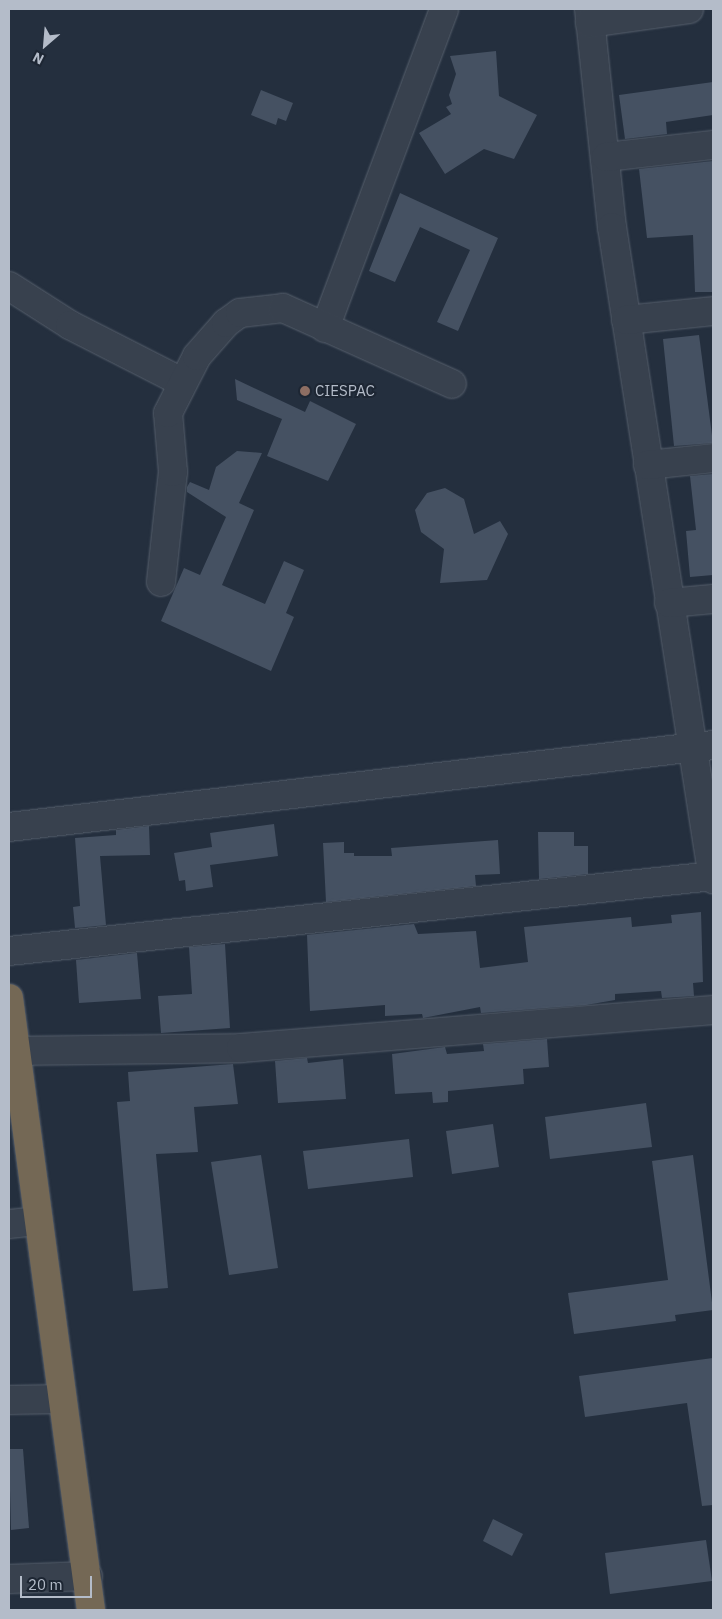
<!DOCTYPE html>
<html>
<head>
<meta charset="utf-8">
<style>
  body { margin:0 }
  #map { position:relative; width:722px; height:1619px; overflow:hidden; background:#242f3e; font-family:"IBM Plex Sans",sans-serif }
  div>[style] { position:absolute }
  .building>* { inset:0; background:#455162 }
  .roads { filter:drop-shadow(0 0 1px #565f6c) drop-shadow(0 0 1px #565f6c) }
  .minor>* { height:28px; margin:-14px; padding:0 14px; transform-origin:14px; border-radius:14px; background:#38414e }
  .highway>* { height:28px; margin:-14px; padding:0 14px; transform-origin:14px; border-radius:14px; background:#746855 }
  .dots>* { width:14px; height:14px; translate:-50% -50%; box-sizing:border-box; border:2px solid #1d2633; border-radius:50% }
  span { translate:-50% -50%; white-space:nowrap; text-align:center; line-height:1.15; -webkit-text-stroke:4px #1d2633; paint-order:stroke }
  .poi-label { font-size:15px; color:#b4bcc9 }
  .left { translate:0 -50%; text-align:left }
  .frame { position:absolute; inset:0; border:10px solid #b4bcc9; pointer-events:none }
  .north { position:absolute; left:20px; top:20px; width:50px; height:50px; -webkit-text-stroke:4px #1d2633; paint-order:stroke; rotate:207deg; font-size:14px; font-weight:700; line-height:20px; text-align:center; color:#b4bcc9 }
  .north::after { content:''; display:block; margin:auto; width:18px; height:22px; background:#b4bcc9; clip-path:polygon(50% 0,100% 100%,50% 72%,0 100%) }
  .scale { position:absolute; left:20px; top:1576px; width:72px; height:22px; box-sizing:border-box; border:2px solid #b4bcc9; border-top:0; padding-left:6px; font-size:15px; line-height:18px; white-space:nowrap; color:#b4bcc9; -webkit-text-stroke:4px #1d2633; paint-order:stroke }
</style>
</head>
<body>
<div id="map">
  <div class="building">
    <i style="clip-path:polygon(496px 51px,499px 96px,537px 115px,514px 159px,484px 149px,445px 174px,419px 133px,451px 114px,446px 107px,452px 104px,449px 95px,456px 74px,450px 56px)"></i>
    <i style="clip-path:polygon(713px 82px,713px 115px,666px 122px,667px 134px,625px 139px,619px 95px)"></i>
    <i style="clip-path:polygon(261px 90px,293px 103px,286px 121px,278px 118px,276px 125px,251px 115px)"></i>
    <i style="clip-path:polygon(713px 161px,713px 292px,695px 292px,693px 235px,647px 238px,639px 169px)"></i>
    <i style="clip-path:polygon(400px 193px,498px 238px,458px 331px,437px 322px,470px 250px,420px 227px,395px 282px,369px 271px)"></i>
    <i style="clip-path:polygon(699px 335px,713px 443px,674px 446px,663px 339px)"></i>
    <i style="clip-path:polygon(235px 379px,305px 412px,310px 401px,356px 424px,328px 481px,267px 456px,282px 419px,237px 400px)"></i>
    <i style="clip-path:polygon(237px 451px,262px 453px,239px 503px,254px 510px,222px 585px,265px 604px,284px 561px,304px 570px,286px 613px,294px 617px,271px 671px,161px 621px,184px 568px,200px 575px,226px 517px,187px 492px,187px 487px,190px 482px,209px 490px,216px 467px)"></i>
    <i style="clip-path:polygon(713px 474px,713px 575px,690px 577px,686px 531px,696px 530px,690px 476px)"></i>
    <i style="clip-path:polygon(445px 488px,464px 499px,474px 534px,500px 521px,508px 534px,487px 580px,440px 583px,444px 549px,421px 532px,415px 510px,427px 493px)"></i>
    <i style="clip-path:polygon(274px 824px,278px 856px,210px 865px,213px 887px,186px 891px,185px 880px,179px 881px,174px 853px,212px 847px,210px 833px)"></i>
    <i style="clip-path:polygon(149px 826px,150px 855px,100px 856px,106px 925px,75px 928px,73px 907px,80px 906px,75px 838px,116px 835px,116px 830px)"></i>
    <i style="clip-path:polygon(538px 832px,574px 832px,574px 846px,588px 846px,588px 874px,539px 879px)"></i>
    <i style="clip-path:polygon(498px 840px,500px 874px,475px 875px,476px 886px,326px 902px,323px 843px,344px 842px,344px 853px,354px 853px,354px 856px,392px 856px,391px 848px)"></i>
    <i style="clip-path:polygon(701px 912px,703px 982px,693px 983px,694px 996px,662px 998px,661px 991px,615px 994px,615px 1000px,586px 1005px,481px 1013px,480px 1007px,423px 1018px,422px 1014px,385px 1016px,385px 1005px,310px 1011px,307px 935px,414px 924px,418px 934px,476px 931px,480px 968px,528px 962px,524px 927px,631px 917px,632px 927px,672px 923px,671px 915px)"></i>
    <i style="clip-path:polygon(225px 944px,230px 1028px,161px 1033px,158px 996px,192px 994px,189px 947px)"></i>
    <i style="clip-path:polygon(137px 953px,141px 999px,79px 1003px,76px 960px)"></i>
    <i style="clip-path:polygon(547px 1039px,549px 1067px,523px 1069px,524px 1084px,448px 1091px,448px 1102px,433px 1103px,432px 1092px,395px 1094px,392px 1054px,445px 1047px,447px 1054px,484px 1051px,483px 1044px)"></i>
    <i style="clip-path:polygon(307px 1058px,308px 1063px,343px 1059px,346px 1099px,278px 1103px,275px 1061px)"></i>
    <i style="clip-path:polygon(233px 1064px,238px 1104px,194px 1107px,198px 1152px,156px 1154px,168px 1288px,133px 1291px,117px 1102px,130px 1101px,128px 1072px)"></i>
    <i style="clip-path:polygon(646px 1103px,652px 1147px,550px 1159px,545px 1117px)"></i>
    <i style="clip-path:polygon(493px 1124px,499px 1167px,452px 1174px,446px 1131px)"></i>
    <i style="clip-path:polygon(409px 1139px,413px 1177px,308px 1189px,303px 1151px)"></i>
    <i style="clip-path:polygon(261px 1155px,278px 1268px,229px 1275px,211px 1162px)"></i>
    <i style="clip-path:polygon(693px 1155px,713px 1310px,675px 1315px,676px 1321px,574px 1334px,568px 1293px,668px 1280px,652px 1161px)"></i>
    <i style="clip-path:polygon(713px 1358px,713px 1505px,702px 1506px,687px 1403px,585px 1417px,579px 1376px)"></i>
    <i style="clip-path:polygon(9px 1449px,23px 1449px,29px 1528px,11px 1530px)"></i>
    <i style="clip-path:polygon(493px 1519px,523px 1534px,512px 1556px,483px 1541px)"></i>
    <i style="clip-path:polygon(706px 1540px,712px 1581px,610px 1594px,605px 1553px)"></i>
  </div>
  <div class="roads">
    <div class="minor">
      <i style="left:589px;top:9px;width:219px;rotate:84deg"></i>
      <i style="left:612px;top:227px;width:660px;rotate:81.19deg"></i>
      <i style="left:590px;top:23px;width:100px;rotate:-8deg"></i>
      <i style="left:606px;top:157px;width:108px;rotate:-6.4deg"></i>
      <i style="left:9px;top:286px;width:72px;rotate:32.6deg"></i>
      <i style="left:70px;top:325px;width:126px;rotate:27deg"></i>
      <i style="left:626px;top:320px;width:87px;rotate:-5.9deg"></i>
      <i style="left:325px;top:328px;width:340px;rotate:-69.5deg"></i>
      <i style="left:648px;top:465px;width:65px;rotate:-6.1deg"></i>
      <i style="left:161px;top:582px;width:111px;rotate:-83.8deg"></i>
      <i style="left:173px;top:472px;width:59px;rotate:-94.8deg"></i>
      <i style="left:168px;top:413px;width:64px;rotate:-63deg"></i>
      <i style="left:197px;top:356px;width:44px;rotate:-48.7deg"></i>
      <i style="left:226px;top:323px;width:17px;rotate:-36deg"></i>
      <i style="left:240px;top:313px;width:43px;rotate:-6.6deg"></i>
      <i style="left:283px;top:308px;width:185px;rotate:24.2deg"></i>
      <i style="left:669px;top:603px;width:44px;rotate:-5.2deg"></i>
      <i style="left:9px;top:827px;width:709px;rotate:-6.64deg"></i>
      <i style="left:9px;top:951px;width:708px;rotate:-6.08deg"></i>
      <i style="left:9px;top:1051px;width:232px;rotate:-0.7deg"></i>
      <i style="left:241px;top:1048px;width:474px;rotate:-4.6deg"></i>
      <i style="left:9px;top:1224px;width:28px;rotate:-6deg"></i>
      <i style="left:9px;top:1400px;width:52px;rotate:-1.1deg"></i>
      <i style="left:9px;top:1579px;width:79px;rotate:-2.2deg"></i>
    </div>
    <div class="highway">
      <i style="left:9px;top:998px;width:617px;rotate:82.37deg"></i>
    </div>
  </div>
  <div class="dots">
    <i style="left:305px;top:391px;background:#8d6e63"></i>
  </div>
  <div class="poi-label">
    <span class="left" style="left:315px;top:391px">CIESPAC</span>
  </div>
  <div class="frame"></div>
  <div class="north">N</div>
  <div class="scale">20 m</div>
</div>
</body>
</html>
